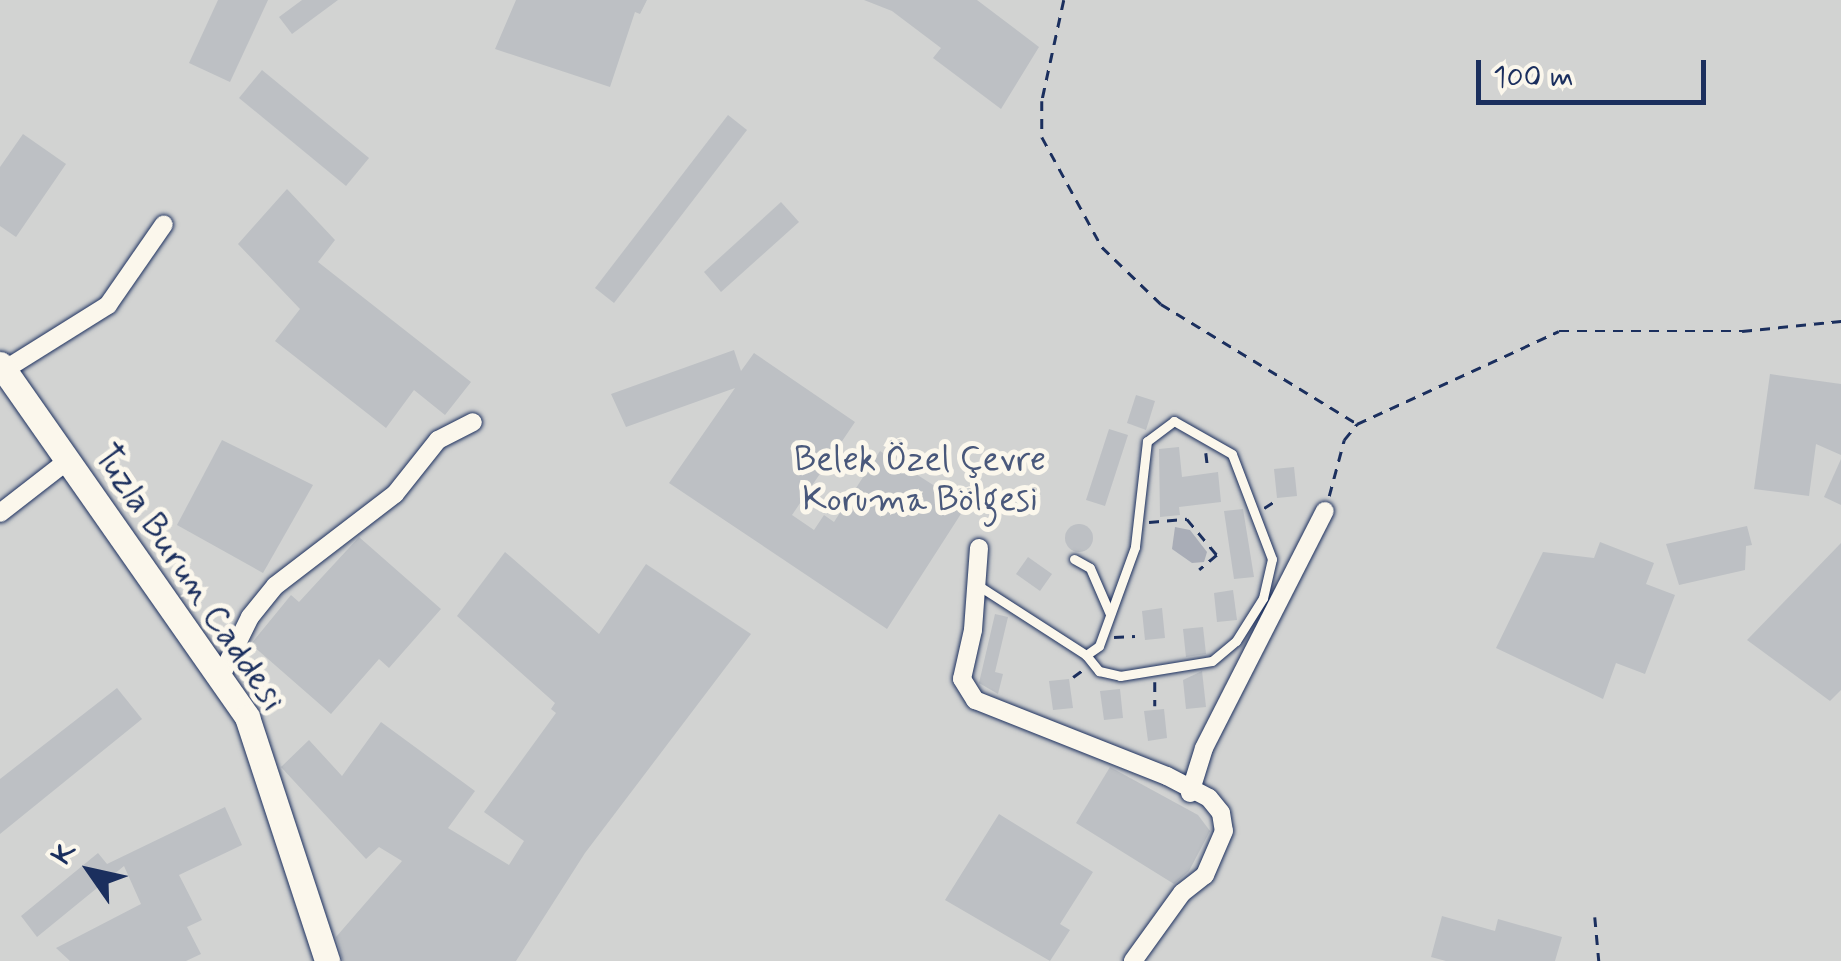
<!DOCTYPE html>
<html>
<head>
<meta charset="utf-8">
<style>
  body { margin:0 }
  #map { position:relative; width:1841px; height:961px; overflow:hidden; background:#f2efe6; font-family:Mynerve,sans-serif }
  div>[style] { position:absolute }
  .green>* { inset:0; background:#d2d3d2 }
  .water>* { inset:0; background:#a9adb7 }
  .building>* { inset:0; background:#bdc0c4 }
  .round { border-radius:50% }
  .path>* { height:2.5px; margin-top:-1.25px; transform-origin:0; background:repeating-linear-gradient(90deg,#1b2f5e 0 10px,transparent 0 18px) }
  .roads { filter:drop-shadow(0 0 2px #1b2f5e) drop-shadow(0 0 2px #1b2f5e) }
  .service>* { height:9px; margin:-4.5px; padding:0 4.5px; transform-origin:4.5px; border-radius:4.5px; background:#fbf7ec }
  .minor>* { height:18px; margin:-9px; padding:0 9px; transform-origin:9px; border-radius:9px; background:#fbf7ec }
  .secondary>* { height:25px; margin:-12.5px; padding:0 12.5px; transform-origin:12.5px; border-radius:12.5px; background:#fbf7ec }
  span { translate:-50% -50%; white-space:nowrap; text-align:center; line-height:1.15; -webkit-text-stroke:10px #fbf7ec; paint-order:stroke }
  .park-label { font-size:35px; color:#49587b }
  .street-label { font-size:35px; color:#1b2f5e }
  .north { position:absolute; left:40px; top:821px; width:100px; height:100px; -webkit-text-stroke:8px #fbf7ec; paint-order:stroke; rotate:304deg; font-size:28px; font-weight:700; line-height:40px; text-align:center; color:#1b2f5e }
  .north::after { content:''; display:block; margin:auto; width:35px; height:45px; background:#1b2f5e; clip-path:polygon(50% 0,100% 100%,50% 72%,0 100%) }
  .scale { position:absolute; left:1476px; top:60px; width:230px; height:45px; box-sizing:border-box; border:5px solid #1b2f5e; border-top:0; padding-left:12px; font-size:30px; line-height:35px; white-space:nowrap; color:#1b2f5e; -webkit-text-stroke:8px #fbf7ec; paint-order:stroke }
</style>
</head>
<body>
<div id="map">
  <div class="green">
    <i style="clip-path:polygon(0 0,1841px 0,1841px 961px,0 961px)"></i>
  </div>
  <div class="water">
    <i style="clip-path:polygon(1175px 527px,1190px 530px,1207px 552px,1204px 562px,1192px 563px,1172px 549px)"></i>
  </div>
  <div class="building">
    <i style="clip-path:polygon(218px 0,268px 0,230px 82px,189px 63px)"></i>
    <i style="clip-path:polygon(302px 0,338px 0,292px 34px,279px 17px)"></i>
    <i style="clip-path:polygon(516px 0,647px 0,640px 14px,635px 12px,610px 87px,495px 49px)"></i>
    <i style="clip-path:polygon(864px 0,977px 0,1039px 47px,1001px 109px,933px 58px,941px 48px,892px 11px)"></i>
    <i style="clip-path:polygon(262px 70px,369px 158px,346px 186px,239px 98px)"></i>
    <i style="clip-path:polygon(728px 115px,747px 130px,614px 303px,595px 288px)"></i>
    <i style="clip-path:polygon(23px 134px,66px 164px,16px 237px,0 226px,0 167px)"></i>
    <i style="clip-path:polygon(287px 189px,335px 240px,318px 262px,471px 382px,445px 415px,414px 390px,386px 428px,275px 341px,300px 309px,238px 244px)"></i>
    <i style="clip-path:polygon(781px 202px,799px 222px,721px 292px,704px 272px)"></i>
    <i style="clip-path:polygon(734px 350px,741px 371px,754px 353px,855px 422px,792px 515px,814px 530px,824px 515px,834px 522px,880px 451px,966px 506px,887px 629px,669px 483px,735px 388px,626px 427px,611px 394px)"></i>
    <i style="clip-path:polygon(1770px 374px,1841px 384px,1841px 455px,1816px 444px,1809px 496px,1754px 489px)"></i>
    <i style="clip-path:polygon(1136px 395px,1155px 401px,1146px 430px,1127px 423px)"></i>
    <i style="clip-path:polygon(1109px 429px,1128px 435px,1105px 506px,1086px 500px)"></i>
    <i style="clip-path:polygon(222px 440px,313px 485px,263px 573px,177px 525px)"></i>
    <i style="clip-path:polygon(1179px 447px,1182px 477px,1218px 472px,1221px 502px,1179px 507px,1180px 515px,1160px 517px,1159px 449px)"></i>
    <i style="clip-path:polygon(1841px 459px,1841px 505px,1824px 497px)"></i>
    <i style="clip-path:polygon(1294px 467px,1297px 496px,1277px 498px,1274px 469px)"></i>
    <i style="clip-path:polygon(1243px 509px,1254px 577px,1234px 579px,1224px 511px)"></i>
    <i class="round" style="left:1065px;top:524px;width:28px;height:28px"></i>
    <i style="clip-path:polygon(1747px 526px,1752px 545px,1746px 546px,1745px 570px,1679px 585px,1666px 544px)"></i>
    <i style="clip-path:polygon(359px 537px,441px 609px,389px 668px,379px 659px,331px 714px,251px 644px,291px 595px,299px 602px)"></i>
    <i style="clip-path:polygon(1600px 542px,1654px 563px,1646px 584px,1675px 595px,1645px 674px,1616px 663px,1603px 699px,1496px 648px,1543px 552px,1594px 558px)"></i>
    <i style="clip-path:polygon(1841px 543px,1841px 690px,1830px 701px,1747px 640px)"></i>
    <i style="clip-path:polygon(505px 552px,599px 634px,646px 564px,751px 634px,585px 853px,516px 961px,343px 961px,336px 937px,402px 861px,379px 847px,366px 859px,281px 767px,309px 740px,342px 776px,381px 722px,475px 791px,448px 828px,509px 865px,524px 841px,484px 812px,556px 713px,551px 709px,555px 703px,457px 616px)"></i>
    <i style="clip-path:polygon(1028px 557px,1052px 574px,1040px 591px,1016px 574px)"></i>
    <i style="clip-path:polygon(1233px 590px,1237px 620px,1217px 622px,1214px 593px)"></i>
    <i style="clip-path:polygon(1162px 608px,1165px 638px,1145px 640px,1142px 611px)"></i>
    <i style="clip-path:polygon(995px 614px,1008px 617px,995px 672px,1003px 674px,998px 694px,979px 683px)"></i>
    <i style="clip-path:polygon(1203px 627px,1206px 654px,1186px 657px,1183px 629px)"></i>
    <i style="clip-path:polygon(1202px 671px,1206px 707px,1186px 709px,1183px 680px)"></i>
    <i style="clip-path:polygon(1069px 679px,1073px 708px,1053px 710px,1049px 681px)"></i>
    <i style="clip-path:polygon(117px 688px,142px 719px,0 834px,0 779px)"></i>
    <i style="clip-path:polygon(1120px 689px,1123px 718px,1104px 720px,1100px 691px)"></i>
    <i style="clip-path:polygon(1164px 709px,1167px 738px,1148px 741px,1144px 711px)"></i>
    <i style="clip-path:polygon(1110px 767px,1198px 815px,1210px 831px,1189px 871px,1174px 884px,1076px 823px)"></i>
    <i style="clip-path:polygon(225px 807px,242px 845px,179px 875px,202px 920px,187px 927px,201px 954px,186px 961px,70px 961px,56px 948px,141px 904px,124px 866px,37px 937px,21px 916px,98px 853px,107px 864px)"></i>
    <i style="clip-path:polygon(999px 814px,1093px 872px,1060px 924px,1070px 930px,1050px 961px,945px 900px)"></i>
    <i style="clip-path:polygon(1442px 916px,1495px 931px,1498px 919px,1562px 937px,1555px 961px,1446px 961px,1431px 957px)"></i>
  </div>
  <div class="path">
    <i style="left:1064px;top:0;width:103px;rotate:102.3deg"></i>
    <i style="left:1042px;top:101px;width:36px;rotate:90deg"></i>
    <i style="left:1042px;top:137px;width:125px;rotate:61.4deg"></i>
    <i style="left:1102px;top:247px;width:82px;rotate:44deg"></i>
    <i style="left:1161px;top:304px;width:228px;rotate:31.4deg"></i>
    <i style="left:1206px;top:453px;width:16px;rotate:83deg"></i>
    <i style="left:1329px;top:496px;width:58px;rotate:-75deg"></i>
    <i style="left:1344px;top:440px;width:21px;rotate:-51deg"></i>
    <i style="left:1357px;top:424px;width:222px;rotate:-24.7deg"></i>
    <i style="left:1559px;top:331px;width:183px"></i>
    <i style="left:1742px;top:331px;width:100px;rotate:-5.8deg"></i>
    <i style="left:1264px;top:508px;width:13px;rotate:-32deg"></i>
    <i style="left:1149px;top:522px;width:38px;rotate:-5deg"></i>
    <i style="left:1187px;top:519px;width:47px;rotate:50.2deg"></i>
    <i style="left:1217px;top:555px;width:23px;rotate:140deg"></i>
    <i style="left:1114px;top:637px;width:21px;rotate:-3deg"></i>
    <i style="left:1073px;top:677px;width:14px;rotate:-36deg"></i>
    <i style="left:1155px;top:682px;width:24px;rotate:90deg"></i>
    <i style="left:1595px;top:917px;width:44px;rotate:84.8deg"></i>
  </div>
  <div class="roads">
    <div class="service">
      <i style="left:1074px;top:559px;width:18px;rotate:29deg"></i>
      <i style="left:1090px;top:568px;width:50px;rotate:66.5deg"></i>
      <i style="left:979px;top:586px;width:127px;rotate:32.8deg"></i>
      <i style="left:1086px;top:655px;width:21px;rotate:51deg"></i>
      <i style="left:1099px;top:671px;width:22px;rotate:13deg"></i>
      <i style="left:1120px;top:676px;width:93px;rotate:-9.3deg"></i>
      <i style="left:1212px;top:661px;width:31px;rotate:-40deg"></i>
      <i style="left:1236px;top:641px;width:51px;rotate:-57.9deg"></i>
      <i style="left:1263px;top:598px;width:40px;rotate:-77deg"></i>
      <i style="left:1272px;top:559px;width:112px;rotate:-110.9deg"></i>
      <i style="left:1232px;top:454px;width:67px;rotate:-150.4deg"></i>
      <i style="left:1174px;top:421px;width:34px;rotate:143deg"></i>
      <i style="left:1147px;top:441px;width:107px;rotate:96.5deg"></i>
      <i style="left:1135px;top:547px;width:105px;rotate:110deg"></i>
      <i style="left:1099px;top:646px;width:16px;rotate:145deg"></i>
    </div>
    <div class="minor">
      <i style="left:4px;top:370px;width:123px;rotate:-32deg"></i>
      <i style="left:108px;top:305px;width:98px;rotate:-55.3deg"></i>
      <i style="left:0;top:513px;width:85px;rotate:-37.8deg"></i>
      <i style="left:979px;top:548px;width:82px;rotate:94.2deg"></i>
      <i style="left:973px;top:630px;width:50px;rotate:102.7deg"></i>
      <i style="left:962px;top:679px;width:25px;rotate:58deg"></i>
      <i style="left:975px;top:700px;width:206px;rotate:21.6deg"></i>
      <i style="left:1167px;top:776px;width:47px;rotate:27.6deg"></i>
      <i style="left:1209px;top:798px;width:19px;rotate:51deg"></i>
      <i style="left:1221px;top:813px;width:18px;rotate:81deg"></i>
      <i style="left:1224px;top:831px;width:48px;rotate:113.4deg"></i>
      <i style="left:1205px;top:875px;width:29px;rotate:142deg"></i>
      <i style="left:1182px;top:893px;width:84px;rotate:125.8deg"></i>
      <i style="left:220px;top:678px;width:68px;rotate:-63.8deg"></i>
      <i style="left:250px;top:617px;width:40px;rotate:-51deg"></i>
      <i style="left:275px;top:586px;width:151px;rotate:-37.5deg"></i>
      <i style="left:395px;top:494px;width:69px;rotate:-51.5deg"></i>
      <i style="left:438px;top:440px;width:39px;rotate:-27deg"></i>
      <i style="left:1190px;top:793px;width:47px;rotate:-72.7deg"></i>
      <i style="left:1204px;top:748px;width:266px;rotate:-63deg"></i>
    </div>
    <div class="secondary">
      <i style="left:0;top:364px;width:431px;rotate:55deg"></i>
      <i style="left:247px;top:717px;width:257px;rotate:71.8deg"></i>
    </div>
  </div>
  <div class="park-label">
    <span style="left:920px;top:480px">Belek Özel Çevre<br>Koruma Bölgesi</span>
  </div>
  <div class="street-label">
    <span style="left:189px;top:578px;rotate:56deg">Tuzla Burun Caddesi</span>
  </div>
  <div class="north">K</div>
  <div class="scale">100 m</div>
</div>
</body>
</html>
